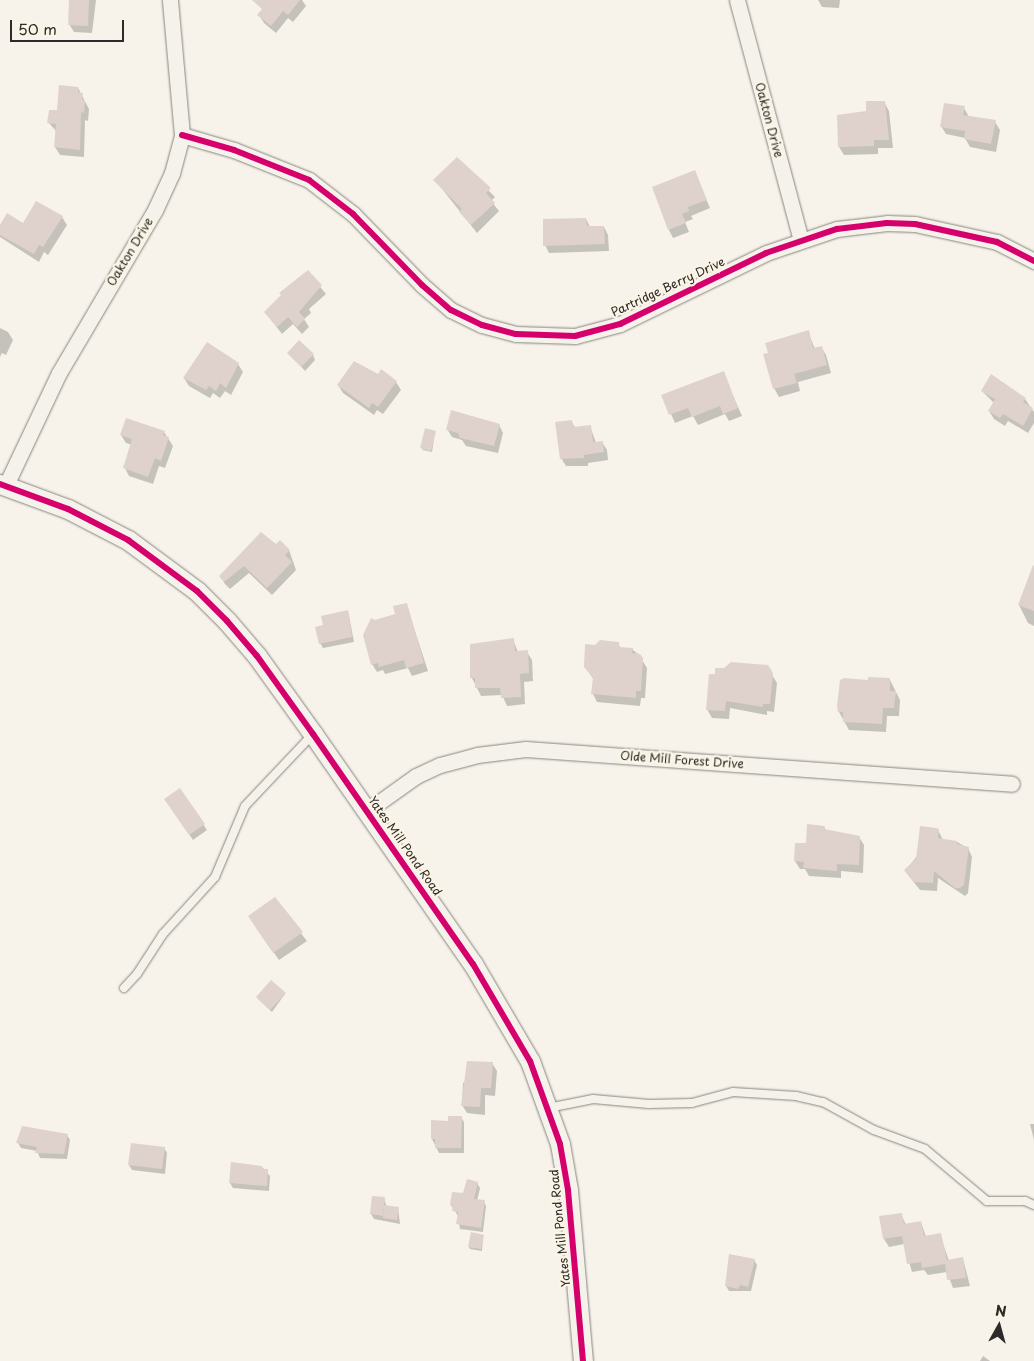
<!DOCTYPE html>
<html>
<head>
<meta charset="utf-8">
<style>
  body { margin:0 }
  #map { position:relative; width:1034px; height:1361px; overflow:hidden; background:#f7f3ea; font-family:"Playpen Sans",sans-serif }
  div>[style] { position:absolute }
  .shadow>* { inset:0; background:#0003 }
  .building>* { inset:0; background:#dfd2cc }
  .roads { filter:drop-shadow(0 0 1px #878581) drop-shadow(0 0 1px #878581) }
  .service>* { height:8px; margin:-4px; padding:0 4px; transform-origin:4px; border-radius:4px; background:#f5f2ec }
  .minor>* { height:15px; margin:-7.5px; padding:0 7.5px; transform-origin:7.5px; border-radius:7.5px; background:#f5f2ec }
  .tertiary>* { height:19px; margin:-9.5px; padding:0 9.5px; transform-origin:9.5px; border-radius:9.5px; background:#f5f2ec }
  .cycleway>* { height:6px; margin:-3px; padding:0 3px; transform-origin:3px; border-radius:3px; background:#d6006c }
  span { translate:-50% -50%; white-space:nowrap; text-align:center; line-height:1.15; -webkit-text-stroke:4.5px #fcf5e5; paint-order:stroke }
  .street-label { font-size:12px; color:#2b2b2b }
  .north { position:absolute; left:974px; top:1301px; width:50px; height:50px; -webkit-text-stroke:4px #fcf5e5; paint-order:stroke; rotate:7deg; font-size:14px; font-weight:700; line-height:20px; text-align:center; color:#2b2b2b }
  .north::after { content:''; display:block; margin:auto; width:18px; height:22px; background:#2b2b2b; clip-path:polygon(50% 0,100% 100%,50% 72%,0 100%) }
  .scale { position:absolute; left:10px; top:20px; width:114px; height:22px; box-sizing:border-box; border:2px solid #2b2b2b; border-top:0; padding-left:6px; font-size:15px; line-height:18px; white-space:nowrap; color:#2b2b2b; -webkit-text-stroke:4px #fcf5e5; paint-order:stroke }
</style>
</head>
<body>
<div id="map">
  <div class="shadow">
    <i style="clip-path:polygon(71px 0,96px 0,92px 33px,74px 32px,69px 24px)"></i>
    <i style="clip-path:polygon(255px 0,302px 0,306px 6px,293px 22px,288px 18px,276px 33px,264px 23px,259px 15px,263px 10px)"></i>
    <i style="clip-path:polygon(818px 0,840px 0,839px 8px,822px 7px)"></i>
    <i style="clip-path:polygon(78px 88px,89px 109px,88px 121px,85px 120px,84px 157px,60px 155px,55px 147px,56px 131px,49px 123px)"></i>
    <i style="clip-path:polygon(884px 102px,889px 111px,893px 148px,878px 148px,878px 154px,844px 155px,839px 147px,867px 113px)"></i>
    <i style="clip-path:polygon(964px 108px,969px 117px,995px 122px,1000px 130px,996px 152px,970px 147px,965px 138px,946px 134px,941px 126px)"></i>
    <i style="clip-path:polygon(457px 159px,495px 197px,491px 201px,499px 211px,477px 233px,435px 180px)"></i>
    <i style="clip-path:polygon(694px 172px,710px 208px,691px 216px,693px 219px,685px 222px,689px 232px,673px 238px,669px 230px)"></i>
    <i style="clip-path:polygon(62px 217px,67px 225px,48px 255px,44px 252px,39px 262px,0 237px,0 228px)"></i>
    <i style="clip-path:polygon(586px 219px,590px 227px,604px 227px,608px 235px,609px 251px,549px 253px,545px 245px)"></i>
    <i style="clip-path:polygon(308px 272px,326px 294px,309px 309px,311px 313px,304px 319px,309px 327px,302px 334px,293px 324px,282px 334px,265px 312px)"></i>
    <i style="clip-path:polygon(0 328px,8px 332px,13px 340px,6px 355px,2px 353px,0 357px)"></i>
    <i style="clip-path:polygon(808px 332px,815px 349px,821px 347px,826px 355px,831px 373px,798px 382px,800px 391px,779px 397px,774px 388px)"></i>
    <i style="clip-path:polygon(289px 353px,313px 355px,315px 360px,305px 371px)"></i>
    <i style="clip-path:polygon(238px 364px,243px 372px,231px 395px,225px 391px,220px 398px,213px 393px,210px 398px,189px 386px,184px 378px)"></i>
    <i style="clip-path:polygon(723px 373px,742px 416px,729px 421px,725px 414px,698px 425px,693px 416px,675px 423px,663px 396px)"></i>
    <i style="clip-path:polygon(378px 375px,396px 382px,401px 390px,383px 414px,377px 410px,374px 415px,343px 393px,338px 385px)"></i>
    <i style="clip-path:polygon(982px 391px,1025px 399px,1034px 412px,1034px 423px,1028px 433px,1008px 421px,1005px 426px,994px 419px,989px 411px,994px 403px)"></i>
    <i style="clip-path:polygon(572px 422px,575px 428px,590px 426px,596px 443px,602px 442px,607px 450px,608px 460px,588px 463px,588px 466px,566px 466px,561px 458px)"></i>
    <i style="clip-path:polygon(499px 425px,503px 433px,498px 453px,466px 446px,462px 440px,452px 437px,447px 429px)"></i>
    <i style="clip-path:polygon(164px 432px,173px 446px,165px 468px,159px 466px,153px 484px,129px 476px,125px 468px,132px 445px,126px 443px,121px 435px)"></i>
    <i style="clip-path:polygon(435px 432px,432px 452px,423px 450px,422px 448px)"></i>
    <i style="clip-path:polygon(276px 545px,289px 550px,296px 570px,272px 595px,249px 573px,230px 589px,225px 584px,220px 576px)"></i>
    <i style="clip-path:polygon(1034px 580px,1034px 626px,1028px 623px,1019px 605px)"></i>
    <i style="clip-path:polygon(406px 604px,428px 671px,412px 676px,408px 668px,385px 674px,383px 670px,377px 672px,372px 664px,375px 622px,397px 615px)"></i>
    <i style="clip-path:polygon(348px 611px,354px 642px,323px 648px,320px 643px,325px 626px)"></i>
    <i style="clip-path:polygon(513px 640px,518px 652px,527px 652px,532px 660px,533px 681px,524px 682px,525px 704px,507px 706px,502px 695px,481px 696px,472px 678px)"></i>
    <i style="clip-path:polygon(618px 643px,621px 649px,632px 649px,639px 655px,647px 668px,645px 698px,641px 698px,640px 706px,597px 702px,593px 694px,594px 680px,585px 667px,596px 646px)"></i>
    <i style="clip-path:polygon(767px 667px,777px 683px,774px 712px,767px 711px,767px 715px,730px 708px,729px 719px,712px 718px,707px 709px)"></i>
    <i style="clip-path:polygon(890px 680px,900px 700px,899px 716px,887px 716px,886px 732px,849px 730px,839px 712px)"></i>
    <i style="clip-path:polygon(180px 790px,207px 830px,193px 840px,169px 804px)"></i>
    <i style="clip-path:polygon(824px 827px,826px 831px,859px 837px,864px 845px,863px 873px,841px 871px,841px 878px,809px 876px,805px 869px,800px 869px,795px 861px)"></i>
    <i style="clip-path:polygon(938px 830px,943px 840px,957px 842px,968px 848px,972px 857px,968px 893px,965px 896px,938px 878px,937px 891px,920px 890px,905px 871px)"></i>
    <i style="clip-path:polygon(274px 899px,307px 941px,279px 960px,254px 924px)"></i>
    <i style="clip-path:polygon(285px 994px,272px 1012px,257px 998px)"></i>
    <i style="clip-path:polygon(492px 1063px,497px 1071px,495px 1096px,485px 1095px,485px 1115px,467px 1113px,462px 1105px,463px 1083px)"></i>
    <i style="clip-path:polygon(461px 1117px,464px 1122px,464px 1153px,439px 1153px,432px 1139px,450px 1122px)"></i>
    <i style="clip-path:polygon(1030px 1124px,1034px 1124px,1034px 1140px)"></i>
    <i style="clip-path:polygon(67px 1135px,70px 1140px,67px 1159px,40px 1158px,37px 1151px,21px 1148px,18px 1143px)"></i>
    <i style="clip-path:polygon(164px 1148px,167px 1153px,165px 1174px,132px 1170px,129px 1165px)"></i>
    <i style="clip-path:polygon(262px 1167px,270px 1176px,269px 1191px,233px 1188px,230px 1183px)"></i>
    <i style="clip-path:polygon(477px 1183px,480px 1188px,477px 1201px,484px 1202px,486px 1206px,483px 1232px,460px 1229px,458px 1216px,451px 1205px)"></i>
    <i style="clip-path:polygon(384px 1199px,387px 1207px,398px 1208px,400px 1224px,374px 1219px,371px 1214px)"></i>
    <i style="clip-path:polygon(901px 1214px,906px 1225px,921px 1222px,926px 1237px,940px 1235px,949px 1261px,963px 1259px,970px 1286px,953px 1288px,947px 1272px,928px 1275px,924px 1270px,912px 1272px,904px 1244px,889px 1247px,884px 1239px)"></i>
    <i style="clip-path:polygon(483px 1236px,482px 1251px,470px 1249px,469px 1247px)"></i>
    <i style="clip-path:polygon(754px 1260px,757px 1265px,751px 1291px,729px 1291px,726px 1286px)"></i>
    <i style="clip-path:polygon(983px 1356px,990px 1361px,980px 1361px)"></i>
  </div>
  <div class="building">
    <i style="clip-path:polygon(69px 0,89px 0,88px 26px,68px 25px)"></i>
    <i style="clip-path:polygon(252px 0,300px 0,288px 15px,283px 11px,271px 26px,257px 15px,262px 9px)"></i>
    <i style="clip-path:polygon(59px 85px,78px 87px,78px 92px,83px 93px,82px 100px,85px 100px,84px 113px,81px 112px,80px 150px,54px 147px,56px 124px,47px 123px,49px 110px,57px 110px)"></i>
    <i style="clip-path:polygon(866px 101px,885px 101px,889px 140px,874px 140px,874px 146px,838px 147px,837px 115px,866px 111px)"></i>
    <i style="clip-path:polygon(944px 103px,965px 106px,963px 115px,996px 120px,991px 144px,964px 139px,965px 131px,940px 127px)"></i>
    <i style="clip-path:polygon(457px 157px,491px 188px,486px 193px,495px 203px,471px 225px,459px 212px,462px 209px,433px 180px)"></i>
    <i style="clip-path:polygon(695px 170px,707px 200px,688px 207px,689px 211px,682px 214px,686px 223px,668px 230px,652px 187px)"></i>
    <i style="clip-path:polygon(36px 201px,63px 216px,43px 247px,39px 245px,34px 254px,0 235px,0 225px,7px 213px,23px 223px)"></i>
    <i style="clip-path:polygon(586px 218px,587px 226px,604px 226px,605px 244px,543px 246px,543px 219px)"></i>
    <i style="clip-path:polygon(308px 270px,322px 285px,299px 312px,305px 319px,297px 327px,288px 317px,277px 327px,264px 312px,281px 295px,279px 293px)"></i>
    <i style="clip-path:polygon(809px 330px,813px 348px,822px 346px,827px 365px,794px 374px,797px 383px,773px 389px,763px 354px,768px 353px,765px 343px)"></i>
    <i style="clip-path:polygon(299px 340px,314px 354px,301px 367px,287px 353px)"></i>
    <i style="clip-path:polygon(207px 342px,239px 363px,226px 388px,220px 383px,216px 391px,209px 386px,206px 390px,183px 378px)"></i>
    <i style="clip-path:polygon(354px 361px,378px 374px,381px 369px,397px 381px,378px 407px,372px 403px,369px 408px,337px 385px)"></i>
    <i style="clip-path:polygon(724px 371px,738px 408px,723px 414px,720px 406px,692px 417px,688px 408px,669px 415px,661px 395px)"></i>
    <i style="clip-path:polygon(991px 374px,1026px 398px,1023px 402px,1033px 408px,1023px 426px,1003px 414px,1000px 418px,988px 411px,995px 399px,981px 391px)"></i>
    <i style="clip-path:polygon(451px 410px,500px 424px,494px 446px,460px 438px,458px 433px,446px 430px)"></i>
    <i style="clip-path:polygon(126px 418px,165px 431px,163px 435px,169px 437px,161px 461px,155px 458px,148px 477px,123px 468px,132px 439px,120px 435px)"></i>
    <i style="clip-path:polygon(572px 420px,573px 427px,591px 425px,593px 442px,603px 441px,604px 452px,584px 455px,584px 458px,560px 459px,555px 422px)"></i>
    <i style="clip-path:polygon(425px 428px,436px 431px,431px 451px,420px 448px)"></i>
    <i style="clip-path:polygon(261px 532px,276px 544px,280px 540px,290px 550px,285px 555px,292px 562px,267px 588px,244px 566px,224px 582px,219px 576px)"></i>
    <i style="clip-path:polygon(1033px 565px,1034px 566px,1034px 611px,1018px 605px)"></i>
    <i style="clip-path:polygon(407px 603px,424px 663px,406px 668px,404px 660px,379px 667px,378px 663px,371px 665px,363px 635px,371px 618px,375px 620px,395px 614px,393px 606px)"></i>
    <i style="clip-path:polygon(348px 610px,352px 637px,319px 644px,315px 627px,323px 625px,321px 616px)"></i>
    <i style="clip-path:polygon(514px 638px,515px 651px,528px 650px,529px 673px,520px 674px,521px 697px,501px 698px,500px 688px,475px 688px,475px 678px,470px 678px,470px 644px)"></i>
    <i style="clip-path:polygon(600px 640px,619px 642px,619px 647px,633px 648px,632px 653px,640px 654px,643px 658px,641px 691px,636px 691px,636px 698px,591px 694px,593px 678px,584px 667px,585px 644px,595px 645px)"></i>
    <i style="clip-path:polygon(731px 662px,768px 665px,773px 673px,770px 704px,763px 704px,763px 707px,726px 701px,725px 711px,706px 710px,709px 674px,715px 674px,715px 668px,724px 668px)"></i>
    <i style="clip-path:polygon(868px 677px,890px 678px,890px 691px,896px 691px,894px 708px,883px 708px,882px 724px,843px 722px,843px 712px,838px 712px,837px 706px,840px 680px,844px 678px,868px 680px)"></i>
    <i style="clip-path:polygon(180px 788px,205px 824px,189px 835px,164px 799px)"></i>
    <i style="clip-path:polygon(807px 824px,825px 826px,824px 829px,860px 836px,859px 865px,837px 864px,837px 871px,803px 868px,804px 862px,794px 861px,795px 843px,806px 843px)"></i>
    <i style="clip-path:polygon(920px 826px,936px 828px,939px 829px,938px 838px,957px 841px,957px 844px,969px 847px,964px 885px,960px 888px,955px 888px,934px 871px,933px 883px,914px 882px,904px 870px,916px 859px)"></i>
    <i style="clip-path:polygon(275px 897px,303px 932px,273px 953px,248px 916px)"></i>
    <i style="clip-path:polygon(271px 980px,286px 993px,270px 1010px,256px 997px)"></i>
    <i style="clip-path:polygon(467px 1061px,493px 1062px,491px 1088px,481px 1088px,480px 1107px,461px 1106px)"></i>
    <i style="clip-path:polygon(448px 1116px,462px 1116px,461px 1148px,435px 1148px,435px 1139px,431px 1139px,431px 1120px,448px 1121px)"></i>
    <i style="clip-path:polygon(22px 1126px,68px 1134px,64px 1154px,35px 1153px,37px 1147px,16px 1143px)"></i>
    <i style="clip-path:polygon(131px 1143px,165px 1147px,162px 1169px,128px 1165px)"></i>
    <i style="clip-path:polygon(231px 1162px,262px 1166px,262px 1169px,268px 1169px,267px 1186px,229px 1183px)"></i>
    <i style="clip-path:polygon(467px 1179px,478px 1182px,474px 1199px,485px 1200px,481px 1228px,456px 1224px,458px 1212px,452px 1211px,453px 1206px,450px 1205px,452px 1192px,463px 1193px)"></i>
    <i style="clip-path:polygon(372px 1196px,385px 1197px,383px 1216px,370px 1214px)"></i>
    <i style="clip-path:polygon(384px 1205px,399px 1207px,397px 1220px,383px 1218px)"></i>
    <i style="clip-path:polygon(902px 1213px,904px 1224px,921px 1221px,924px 1236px,941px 1233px,947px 1260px,963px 1257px,966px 1278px,947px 1280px,945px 1264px,922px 1268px,921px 1262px,907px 1264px,902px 1236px,883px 1239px,879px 1216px)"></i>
    <i style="clip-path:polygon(471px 1232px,484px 1235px,481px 1249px,468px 1247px)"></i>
    <i style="clip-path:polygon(729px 1254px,755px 1259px,748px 1287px,740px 1285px,738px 1289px,725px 1286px)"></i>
  </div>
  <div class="roads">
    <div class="service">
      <i style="left:124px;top:988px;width:19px;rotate:-47deg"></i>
      <i style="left:137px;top:974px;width:48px;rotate:-57deg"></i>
      <i style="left:163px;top:934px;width:77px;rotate:-47.6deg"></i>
      <i style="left:215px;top:877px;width:77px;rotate:-67.1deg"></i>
      <i style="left:245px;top:806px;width:99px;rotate:-46.6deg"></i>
      <i style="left:548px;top:1108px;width:46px;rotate:-11.3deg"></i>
      <i style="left:593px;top:1099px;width:56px;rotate:5.1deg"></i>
      <i style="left:649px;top:1104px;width:43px;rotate:-1.3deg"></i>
      <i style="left:692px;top:1103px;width:42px;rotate:-15deg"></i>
      <i style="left:733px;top:1092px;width:63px;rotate:3.6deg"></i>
      <i style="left:796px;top:1096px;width:28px;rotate:13deg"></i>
      <i style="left:823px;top:1102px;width:58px;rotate:28.8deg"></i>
      <i style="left:874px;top:1130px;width:54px;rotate:20.4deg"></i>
      <i style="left:925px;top:1149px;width:81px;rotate:40deg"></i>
      <i style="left:987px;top:1201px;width:38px"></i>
      <i style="left:1025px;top:1201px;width:10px;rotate:24deg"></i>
    </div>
    <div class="minor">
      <i style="left:737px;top:0;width:248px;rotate:75.1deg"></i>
      <i style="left:182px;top:135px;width:54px;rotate:16.1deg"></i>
      <i style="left:234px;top:150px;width:81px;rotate:21.8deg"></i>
      <i style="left:309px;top:180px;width:56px;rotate:37.7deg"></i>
      <i style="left:353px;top:214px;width:99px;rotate:45.8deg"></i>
      <i style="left:422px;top:285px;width:38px;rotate:41deg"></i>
      <i style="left:451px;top:310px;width:34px;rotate:26deg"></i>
      <i style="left:482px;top:325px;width:35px;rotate:15deg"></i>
      <i style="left:516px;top:334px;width:59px;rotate:1.9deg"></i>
      <i style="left:575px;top:336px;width:47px;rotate:-14.9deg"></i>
      <i style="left:620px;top:324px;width:162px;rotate:-25.9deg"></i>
      <i style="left:766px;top:253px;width:75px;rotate:-18.7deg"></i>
      <i style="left:837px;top:229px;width:50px;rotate:-6.8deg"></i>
      <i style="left:887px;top:223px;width:28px;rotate:2deg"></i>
      <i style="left:915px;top:224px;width:84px;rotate:12.4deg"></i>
      <i style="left:997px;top:242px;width:42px;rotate:27.2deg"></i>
      <i style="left:6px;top:485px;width:124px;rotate:-64.7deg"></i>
      <i style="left:59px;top:373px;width:189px;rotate:-59.5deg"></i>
      <i style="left:155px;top:210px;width:41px;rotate:-65.3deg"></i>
      <i style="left:172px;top:173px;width:39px;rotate:-75deg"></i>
      <i style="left:182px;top:135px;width:136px;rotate:-95.1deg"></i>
      <i style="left:367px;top:811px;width:60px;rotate:-35.5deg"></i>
      <i style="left:416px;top:776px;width:26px;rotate:-25deg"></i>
      <i style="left:440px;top:765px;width:38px;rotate:-15deg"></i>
      <i style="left:477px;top:755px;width:49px;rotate:-7deg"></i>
      <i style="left:526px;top:749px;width:487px;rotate:4.1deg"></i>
    </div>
    <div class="tertiary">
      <i style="left:0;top:484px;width:72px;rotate:20.2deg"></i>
      <i style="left:68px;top:509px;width:68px;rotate:27.3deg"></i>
      <i style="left:128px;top:540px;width:86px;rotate:36.5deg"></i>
      <i style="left:197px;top:591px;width:42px;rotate:45deg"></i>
      <i style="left:227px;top:621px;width:46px;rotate:49.4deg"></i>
      <i style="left:257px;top:656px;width:96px;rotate:54.3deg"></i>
      <i style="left:313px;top:734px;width:280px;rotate:55.2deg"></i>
      <i style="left:473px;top:964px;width:113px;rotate:59.6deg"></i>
      <i style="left:530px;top:1061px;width:88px;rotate:70.1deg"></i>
      <i style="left:560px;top:1144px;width:47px;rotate:80.1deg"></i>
      <i style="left:568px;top:1190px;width:172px;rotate:85deg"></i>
    </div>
  </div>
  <div class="cycleway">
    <i style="left:182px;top:135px;width:54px;rotate:16.1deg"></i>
    <i style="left:234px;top:150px;width:81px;rotate:21.8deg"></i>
    <i style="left:309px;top:180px;width:56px;rotate:37.7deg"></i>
    <i style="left:353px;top:214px;width:99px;rotate:45.8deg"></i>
    <i style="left:422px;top:285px;width:38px;rotate:41deg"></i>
    <i style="left:451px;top:310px;width:34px;rotate:26deg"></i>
    <i style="left:482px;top:325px;width:35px;rotate:15deg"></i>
    <i style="left:516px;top:334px;width:59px;rotate:1.9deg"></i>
    <i style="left:575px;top:336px;width:47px;rotate:-14.9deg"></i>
    <i style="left:620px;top:324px;width:162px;rotate:-25.9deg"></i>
    <i style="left:766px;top:253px;width:75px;rotate:-18.7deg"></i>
    <i style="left:837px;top:229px;width:50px;rotate:-6.8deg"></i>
    <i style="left:887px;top:223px;width:28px;rotate:2deg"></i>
    <i style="left:915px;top:224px;width:84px;rotate:12.4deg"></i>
    <i style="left:997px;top:242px;width:42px;rotate:27.2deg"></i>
    <i style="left:0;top:484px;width:72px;rotate:20.2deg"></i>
    <i style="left:68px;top:509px;width:68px;rotate:27.3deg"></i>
    <i style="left:128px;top:540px;width:86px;rotate:36.5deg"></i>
    <i style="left:197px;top:591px;width:42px;rotate:45deg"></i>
    <i style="left:227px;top:621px;width:46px;rotate:49.4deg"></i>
    <i style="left:257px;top:656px;width:96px;rotate:54.3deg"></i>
    <i style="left:313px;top:734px;width:280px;rotate:55.2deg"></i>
    <i style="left:473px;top:964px;width:113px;rotate:59.6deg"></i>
    <i style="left:530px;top:1061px;width:88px;rotate:70.1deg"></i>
    <i style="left:560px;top:1144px;width:47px;rotate:80.1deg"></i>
    <i style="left:568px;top:1190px;width:172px;rotate:85deg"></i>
  </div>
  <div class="street-label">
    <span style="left:769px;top:120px;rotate:75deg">Oakton Drive</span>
    <span style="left:130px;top:252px;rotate:-59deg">Oakton Drive</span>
    <span style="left:668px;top:287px;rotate:-25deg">Partridge Berry Drive</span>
    <span style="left:682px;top:760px;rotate:4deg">Olde Mill Forest Drive</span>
    <span style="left:405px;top:846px;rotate:55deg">Yates Mill Pond Road</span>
    <span style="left:560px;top:1228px;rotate:-96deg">Yates Mill Pond Road</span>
  </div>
  <div class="north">N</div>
  <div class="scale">50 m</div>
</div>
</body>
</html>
